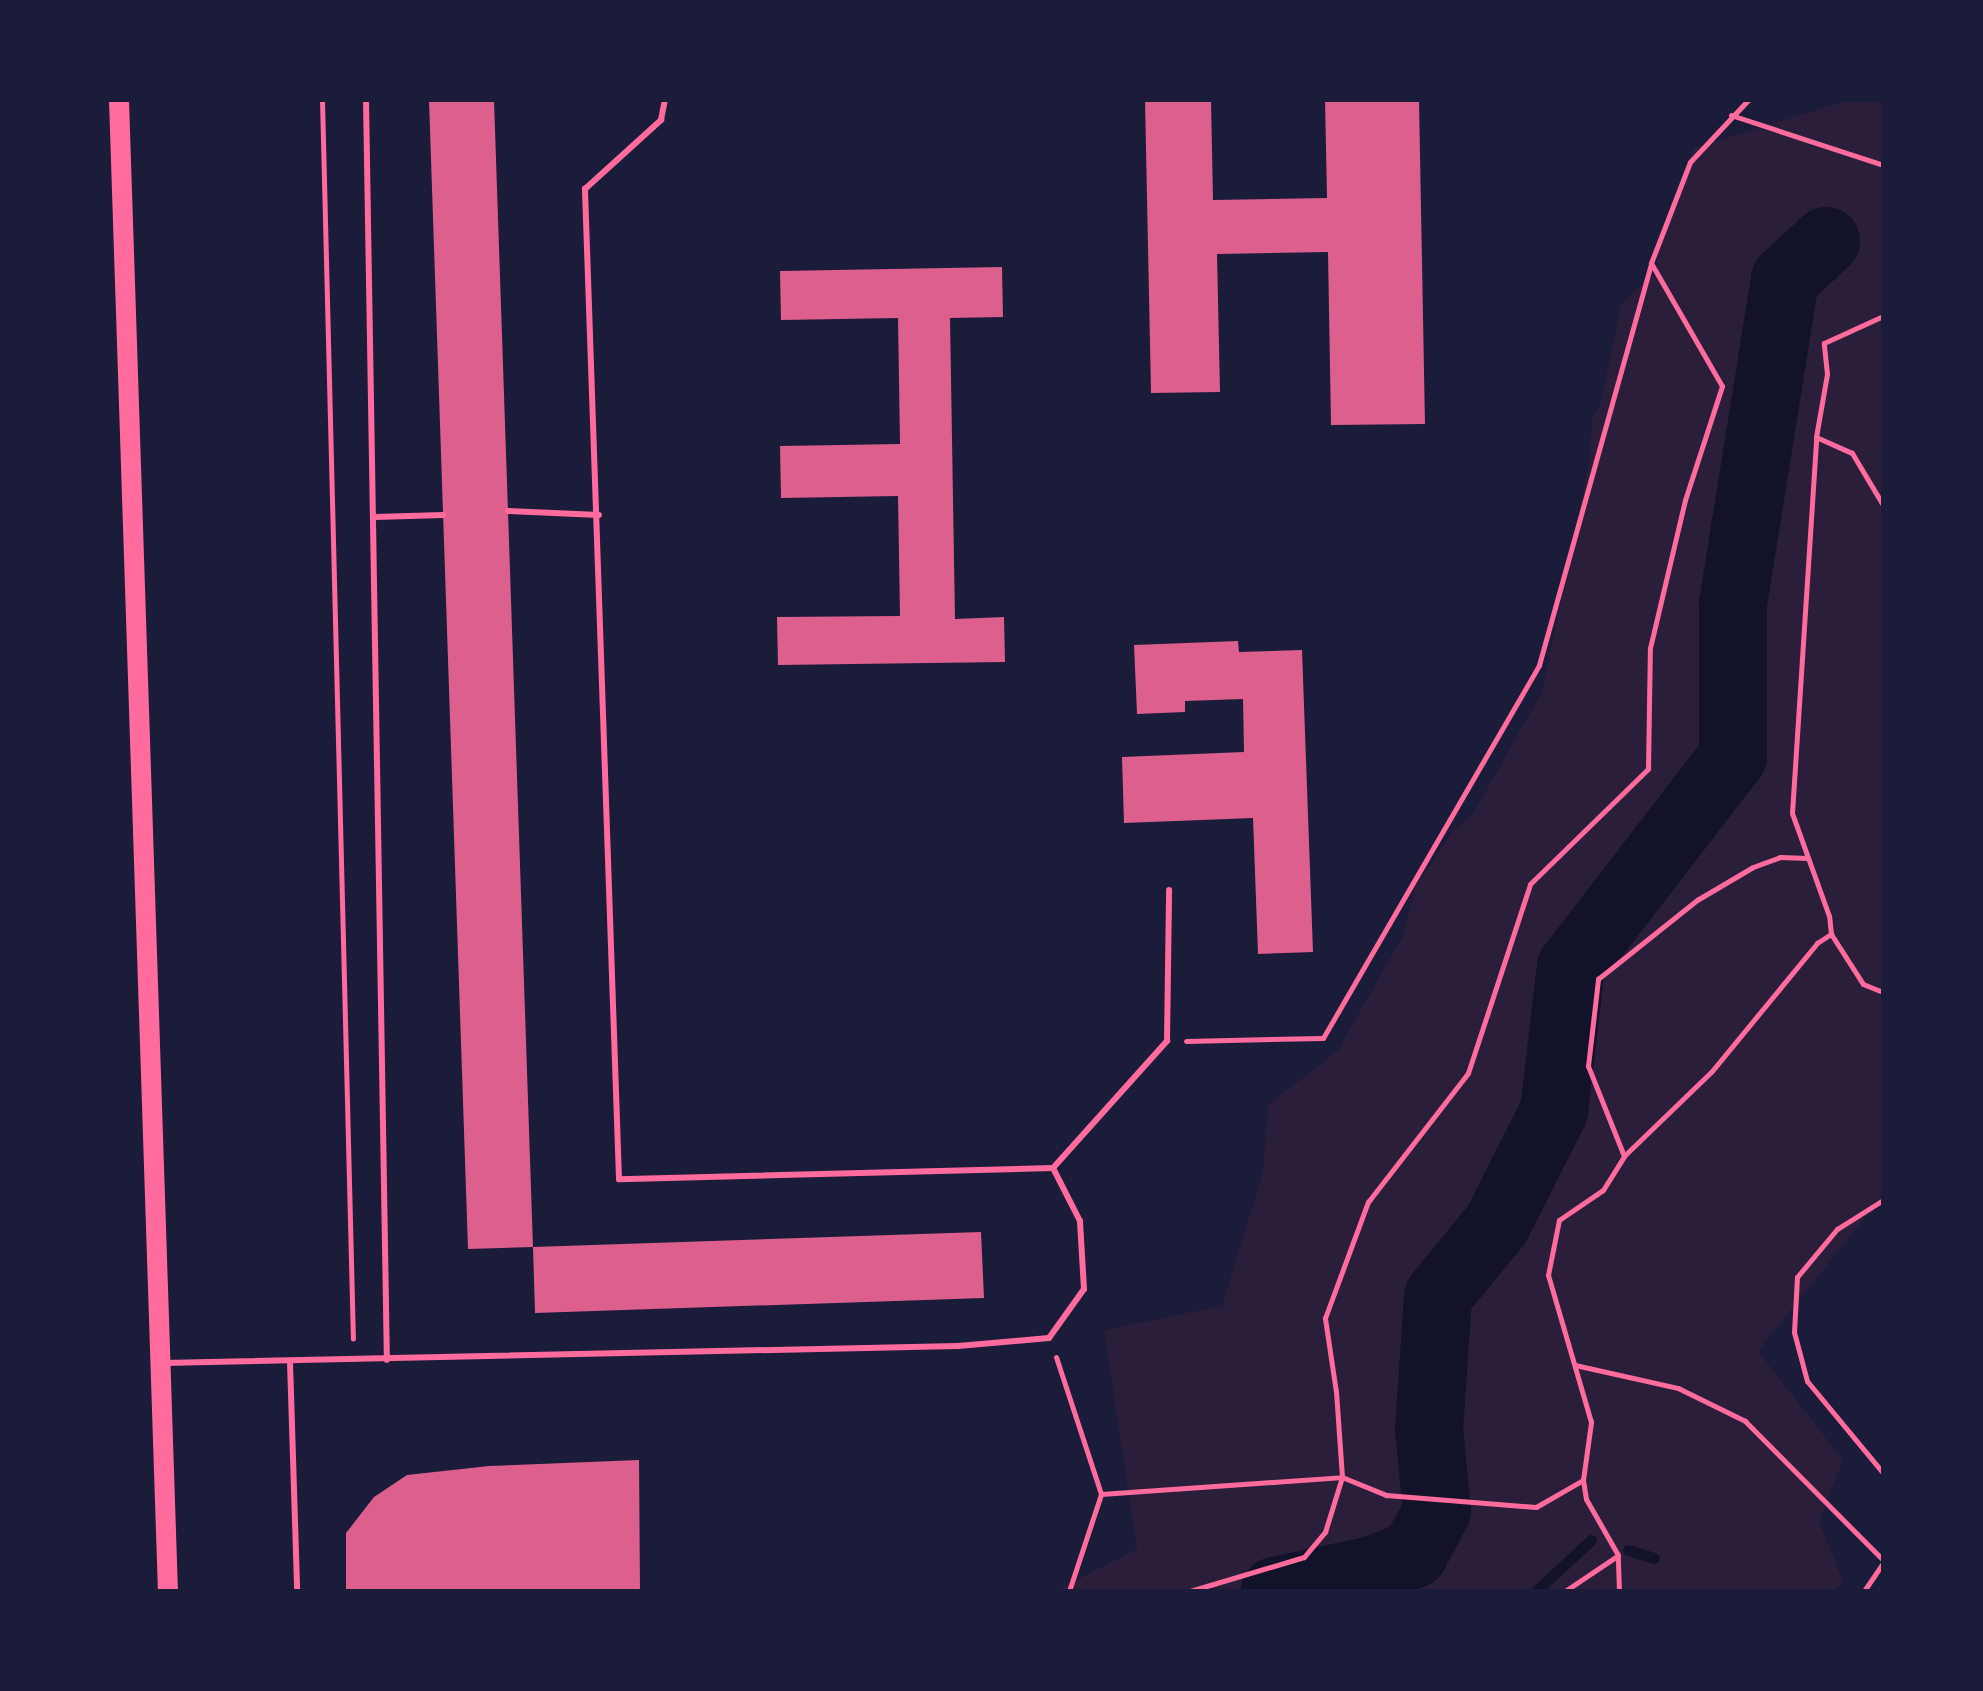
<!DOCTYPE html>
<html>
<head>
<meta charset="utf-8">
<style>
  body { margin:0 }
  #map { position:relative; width:1983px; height:1691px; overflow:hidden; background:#1b1b3a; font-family:Barlow,sans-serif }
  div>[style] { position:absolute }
  .green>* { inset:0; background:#2a1e3b }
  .stream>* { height:11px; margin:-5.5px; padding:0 5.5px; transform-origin:5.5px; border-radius:5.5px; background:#12122b }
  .river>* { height:68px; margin:-34px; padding:0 34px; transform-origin:34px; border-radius:34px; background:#12122b }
  .building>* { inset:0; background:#dd5f8e }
  .path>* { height:5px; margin:-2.5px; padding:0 2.5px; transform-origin:2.5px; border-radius:2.5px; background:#ff6b9d }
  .service>* { height:6px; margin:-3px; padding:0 3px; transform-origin:3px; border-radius:3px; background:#ff6b9d }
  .primary>* { height:20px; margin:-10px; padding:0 10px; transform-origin:10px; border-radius:10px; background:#ff6b9d }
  span { translate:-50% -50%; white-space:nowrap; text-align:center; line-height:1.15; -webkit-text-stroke:6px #1b1b3a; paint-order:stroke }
  .frame { position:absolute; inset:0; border:102px solid #1b1b3a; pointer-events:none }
</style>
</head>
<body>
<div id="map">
  <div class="green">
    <i style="clip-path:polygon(1849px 100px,1883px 100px,1883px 1195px,1758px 1351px,1843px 1460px,1819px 1521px,1843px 1581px,1835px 1591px,1055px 1591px,1137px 1549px,1104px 1330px,1222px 1306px,1263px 1172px,1268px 1105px,1338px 1050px,1404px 934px,1415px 888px,1452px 832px,1473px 814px,1542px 692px,1590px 460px,1592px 419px,1601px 402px,1621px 304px,1655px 273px,1664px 224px,1694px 148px)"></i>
  </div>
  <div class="stream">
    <i style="left:1628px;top:1550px;width:27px;rotate:17deg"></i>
    <i style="left:1373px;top:1570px;width:30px;rotate:45deg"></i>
    <i style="left:1536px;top:1591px;width:75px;rotate:-42.8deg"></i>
  </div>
  <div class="river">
    <i style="left:1275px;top:1591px;width:100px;rotate:-12.1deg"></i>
    <i style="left:1373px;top:1570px;width:44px;rotate:-21.3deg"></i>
    <i style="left:1414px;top:1554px;width:49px;rotate:-61.9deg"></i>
    <i style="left:1437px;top:1511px;width:82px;rotate:-95.6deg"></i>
    <i style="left:1429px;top:1429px;width:133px;rotate:-86.1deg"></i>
    <i style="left:1438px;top:1296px;width:93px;rotate:-50.7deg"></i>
    <i style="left:1497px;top:1224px;width:127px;rotate:-63.2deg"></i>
    <i style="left:1554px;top:1111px;width:145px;rotate:-83.3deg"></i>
    <i style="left:1571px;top:967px;width:265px;rotate:-52.4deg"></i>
    <i style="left:1733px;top:757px;width:153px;rotate:-90deg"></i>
    <i style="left:1733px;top:604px;width:329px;rotate:-80.9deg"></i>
    <i style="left:1785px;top:279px;width:56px;rotate:-42.8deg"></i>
  </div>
  <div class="building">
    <i style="clip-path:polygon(429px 100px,494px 100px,533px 1247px,981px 1232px,984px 1298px,535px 1313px,533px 1247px,468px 1249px)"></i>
    <i style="clip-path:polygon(1145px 100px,1211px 100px,1213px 200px,1327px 198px,1325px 100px,1419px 100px,1425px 424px,1331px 425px,1328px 252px,1217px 254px,1220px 392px,1151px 393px)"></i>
    <i style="clip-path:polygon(1002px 267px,1003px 317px,950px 318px,955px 619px,1004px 617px,1005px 662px,778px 665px,777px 617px,900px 616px,898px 496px,781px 498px,780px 446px,900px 444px,898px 318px,781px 320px,780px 271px)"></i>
    <i style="clip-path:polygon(1238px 641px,1239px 652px,1302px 650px,1313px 952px,1258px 954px,1253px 818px,1124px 823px,1122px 757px,1244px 752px,1243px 699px,1185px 701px,1185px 712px,1137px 714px,1134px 645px)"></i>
    <i style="clip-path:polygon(639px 1460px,640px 1591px,346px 1591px,346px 1533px,374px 1497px,407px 1475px,489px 1466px)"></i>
  </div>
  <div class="path">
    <i style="left:322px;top:100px;width:1239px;rotate:88.57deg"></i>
    <i style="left:1731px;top:115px;width:160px;rotate:18.2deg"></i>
    <i style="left:1816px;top:437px;width:39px;rotate:24deg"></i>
    <i style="left:1852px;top:453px;width:61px;rotate:59.2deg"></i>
    <i style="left:1831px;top:934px;width:59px;rotate:57.4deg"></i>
    <i style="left:1863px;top:984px;width:22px;rotate:22deg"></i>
    <i style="left:1186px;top:1041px;width:137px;rotate:-1.3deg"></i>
    <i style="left:1323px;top:1038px;width:431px;rotate:-59.9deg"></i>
    <i style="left:1539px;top:665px;width:417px;rotate:-74.4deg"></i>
    <i style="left:1651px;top:263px;width:108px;rotate:-68.9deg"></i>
    <i style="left:1690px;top:162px;width:85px;rotate:-46.9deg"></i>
    <i style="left:1624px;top:1156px;width:97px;rotate:-111.8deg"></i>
    <i style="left:1588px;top:1066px;width:88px;rotate:-83.4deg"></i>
    <i style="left:1598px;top:979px;width:127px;rotate:-38.6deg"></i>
    <i style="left:1697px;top:900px;width:65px;rotate:-30.5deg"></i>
    <i style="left:1753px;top:867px;width:29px;rotate:-20deg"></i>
    <i style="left:1780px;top:857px;width:28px;rotate:2deg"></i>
    <i style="left:1883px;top:1200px;width:54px;rotate:147.8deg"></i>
    <i style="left:1837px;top:1229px;width:62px;rotate:129.8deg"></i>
    <i style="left:1797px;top:1277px;width:55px;rotate:93.1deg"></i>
    <i style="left:1794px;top:1332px;width:51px;rotate:75.1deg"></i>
    <i style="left:1807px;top:1381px;width:119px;rotate:50.4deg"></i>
    <i style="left:1056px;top:1357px;width:144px;rotate:71.8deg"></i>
    <i style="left:1101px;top:1494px;width:242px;rotate:-4deg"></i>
    <i style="left:1342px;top:1477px;width:48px;rotate:22.2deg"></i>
    <i style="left:1386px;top:1495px;width:150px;rotate:4.6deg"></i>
    <i style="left:1536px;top:1507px;width:54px;rotate:-29.9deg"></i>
    <i style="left:1575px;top:1365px;width:106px;rotate:12.6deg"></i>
    <i style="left:1678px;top:1388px;width:75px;rotate:26.2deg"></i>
    <i style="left:1745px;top:1421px;width:196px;rotate:45.2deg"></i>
    <i style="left:1069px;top:1591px;width:102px;rotate:-71.7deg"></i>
    <i style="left:1190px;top:1591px;width:119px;rotate:-16.6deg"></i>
    <i style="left:1304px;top:1557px;width:33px;rotate:-50deg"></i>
    <i style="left:1325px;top:1532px;width:58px;rotate:-72.8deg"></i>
    <i style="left:1342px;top:1477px;width:85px;rotate:-94deg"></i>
    <i style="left:1336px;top:1392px;width:75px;rotate:-98.5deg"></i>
    <i style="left:1325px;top:1318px;width:124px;rotate:-69.7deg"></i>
    <i style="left:1368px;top:1202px;width:163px;rotate:-52.2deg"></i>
    <i style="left:1468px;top:1073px;width:199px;rotate:-71.8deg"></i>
    <i style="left:1530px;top:884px;width:165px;rotate:-44.3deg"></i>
    <i style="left:1648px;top:769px;width:121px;rotate:-89.1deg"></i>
    <i style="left:1650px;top:648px;width:152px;rotate:-76.7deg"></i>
    <i style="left:1685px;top:500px;width:120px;rotate:-72deg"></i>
    <i style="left:1722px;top:386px;width:142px;rotate:-120deg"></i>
    <i style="left:1565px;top:1591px;width:63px;rotate:-33.9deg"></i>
    <i style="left:1619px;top:1591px;width:36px;rotate:-92deg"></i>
    <i style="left:1618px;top:1555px;width:64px;rotate:-119.7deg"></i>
    <i style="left:1586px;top:1499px;width:19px;rotate:-99deg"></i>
    <i style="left:1583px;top:1480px;width:59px;rotate:-82.1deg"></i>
    <i style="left:1591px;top:1422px;width:153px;rotate:-106.3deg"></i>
    <i style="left:1548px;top:1275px;width:56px;rotate:-78.7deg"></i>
    <i style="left:1559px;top:1220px;width:53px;rotate:-34.3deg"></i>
    <i style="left:1603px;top:1190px;width:40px;rotate:-58deg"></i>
    <i style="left:1624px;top:1156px;width:122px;rotate:-44deg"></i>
    <i style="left:1712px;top:1071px;width:166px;rotate:-50.6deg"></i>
    <i style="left:1817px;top:943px;width:17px;rotate:-33deg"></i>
    <i style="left:1831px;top:934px;width:18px;rotate:-96deg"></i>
    <i style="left:1829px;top:916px;width:109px;rotate:-109.8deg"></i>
    <i style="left:1792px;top:813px;width:377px;rotate:-86.3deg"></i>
    <i style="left:1816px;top:437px;width:64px;rotate:-80.1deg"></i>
    <i style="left:1827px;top:374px;width:31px;rotate:-96deg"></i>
    <i style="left:1824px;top:343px;width:65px;rotate:-24.6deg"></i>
    <i style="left:1864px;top:1591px;width:34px;rotate:-56deg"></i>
  </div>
  <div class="service">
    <i style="left:366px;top:100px;width:1260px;rotate:89.05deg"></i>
    <i style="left:508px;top:511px;width:91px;rotate:2.5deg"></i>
    <i style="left:375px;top:517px;width:68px;rotate:-1.7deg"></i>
    <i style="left:1053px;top:1168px;width:171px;rotate:-48.1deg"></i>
    <i style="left:1167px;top:1041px;width:151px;rotate:-89.2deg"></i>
    <i style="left:290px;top:1362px;width:229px;rotate:88.2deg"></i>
    <i style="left:164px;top:1363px;width:794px;rotate:-1.23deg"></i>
    <i style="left:958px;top:1346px;width:91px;rotate:-5deg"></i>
    <i style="left:1049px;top:1338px;width:60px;rotate:-54.5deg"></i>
    <i style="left:1084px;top:1289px;width:68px;rotate:-93.4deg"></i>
    <i style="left:1080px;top:1221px;width:59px;rotate:-117deg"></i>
    <i style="left:1053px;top:1168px;width:434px;rotate:178.5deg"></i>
    <i style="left:619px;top:1179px;width:991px;rotate:-91.97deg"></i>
    <i style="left:585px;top:189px;width:103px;rotate:-42.2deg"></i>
    <i style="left:661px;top:120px;width:20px;rotate:-79deg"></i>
  </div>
  <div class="primary">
    <i style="left:119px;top:100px;width:1492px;rotate:88.12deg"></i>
  </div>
  <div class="frame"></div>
</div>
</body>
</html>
